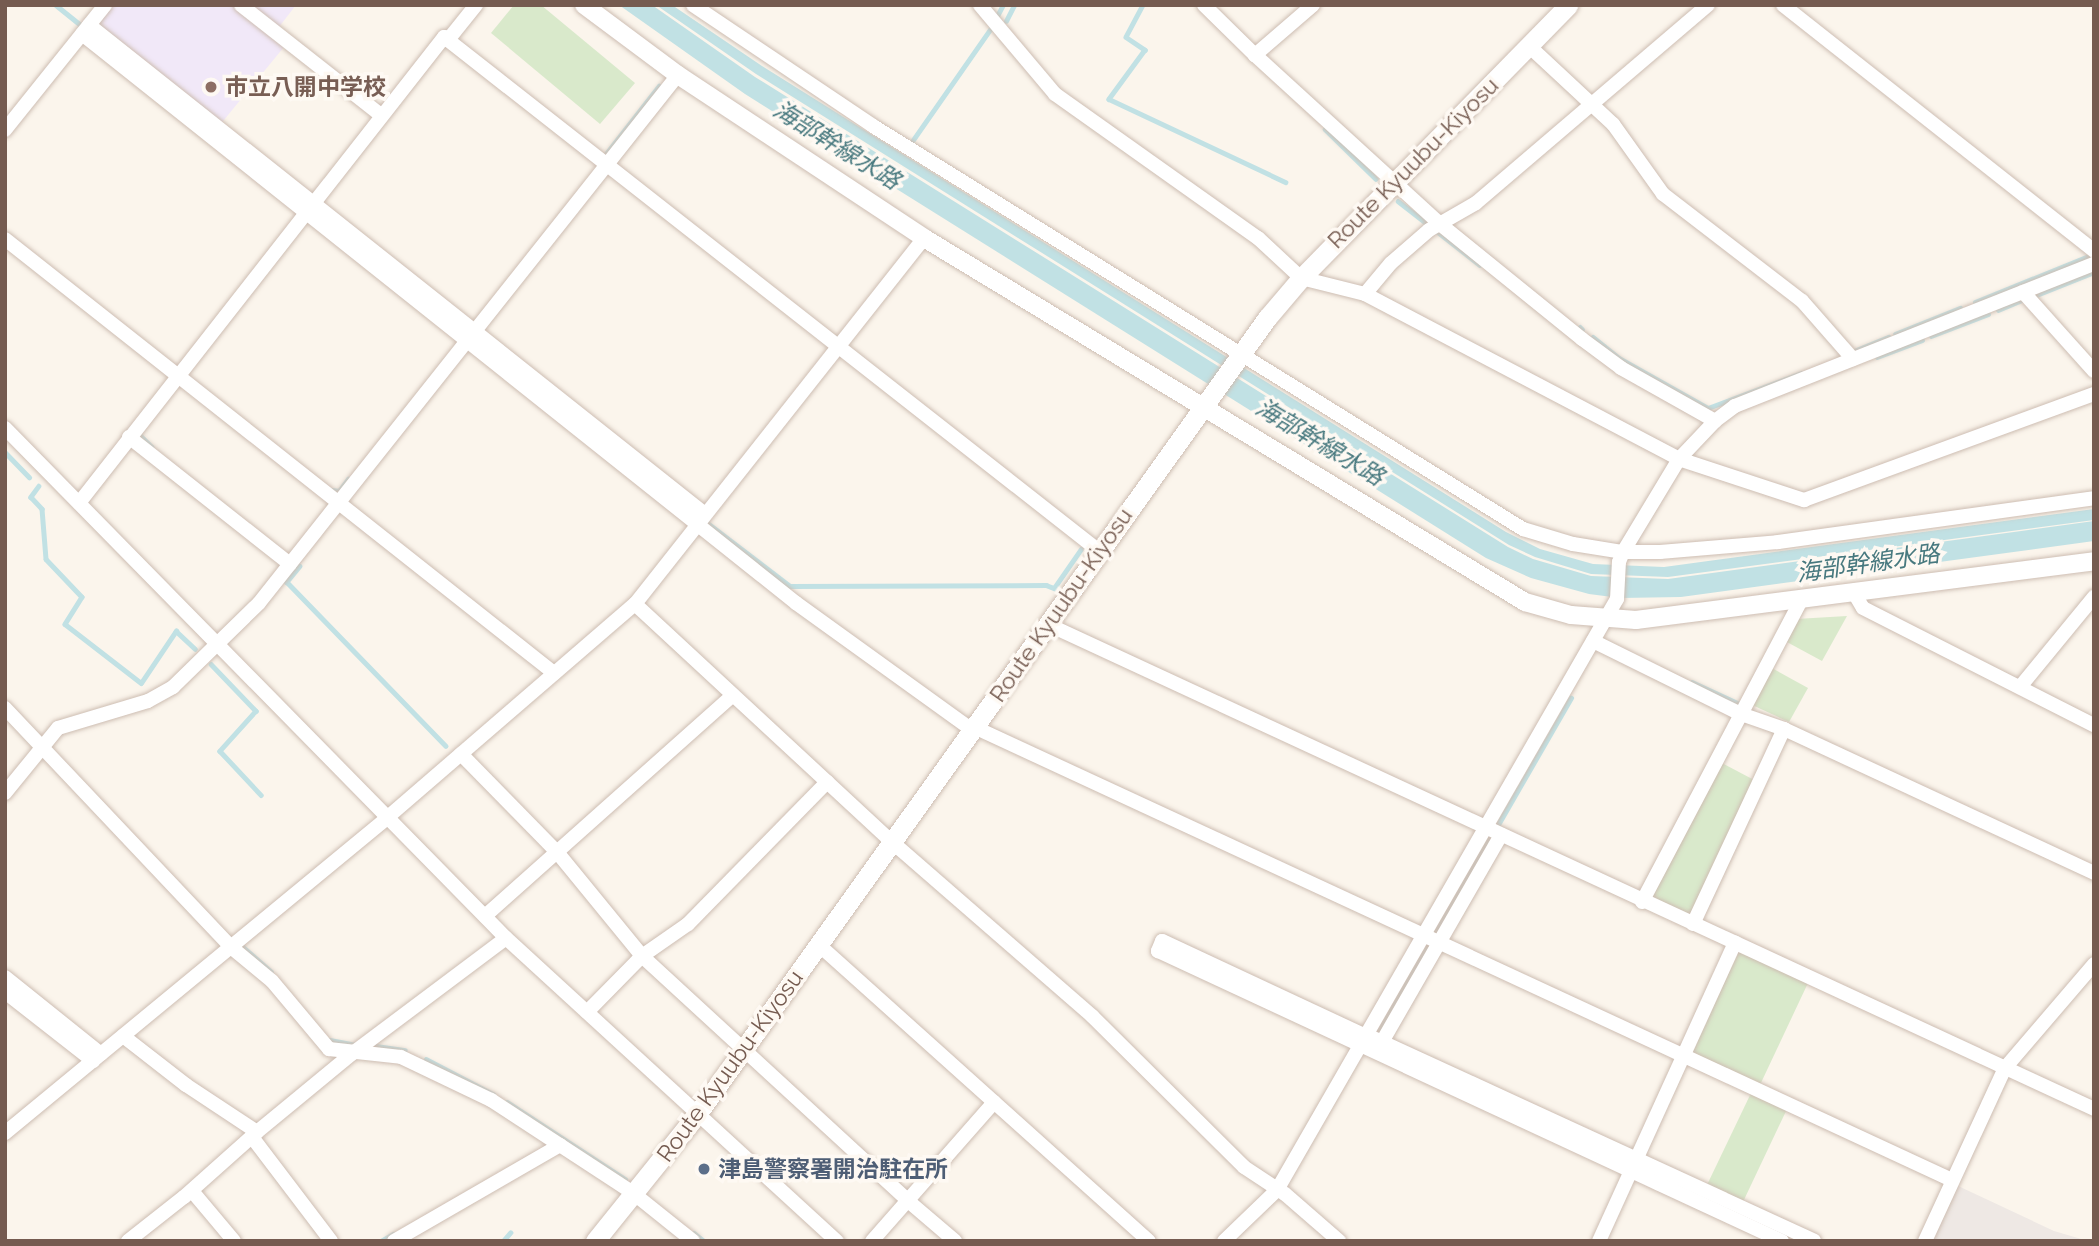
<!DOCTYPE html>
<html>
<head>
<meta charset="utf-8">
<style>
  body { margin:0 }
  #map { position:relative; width:2099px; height:1246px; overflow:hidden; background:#fbf5ec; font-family:Raleway,"Noto Sans JP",sans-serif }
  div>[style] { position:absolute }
  .industrial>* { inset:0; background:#eee8e4 }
  .education>* { inset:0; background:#f1e8f8 }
  .green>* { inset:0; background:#d9e9cb }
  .water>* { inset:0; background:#c1e1e4 }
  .stream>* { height:4.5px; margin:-2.25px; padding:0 2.25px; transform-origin:2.25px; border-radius:2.25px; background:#c1e1e4 }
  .roads { filter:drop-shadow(0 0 2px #cdbdb2) drop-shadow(0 0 2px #cdbdb2) }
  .minor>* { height:14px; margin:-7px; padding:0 7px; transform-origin:7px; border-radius:7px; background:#fff }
  .tertiary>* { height:18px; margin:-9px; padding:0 9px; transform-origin:9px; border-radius:9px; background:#fff }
  .secondary>* { height:19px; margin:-9.5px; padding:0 9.5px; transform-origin:9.5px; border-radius:9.5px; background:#fff }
  .dots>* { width:19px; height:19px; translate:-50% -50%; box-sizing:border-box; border:4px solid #fef9f3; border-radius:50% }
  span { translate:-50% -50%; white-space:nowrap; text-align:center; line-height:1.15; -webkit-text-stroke:7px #fef9f3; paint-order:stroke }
  .education-label { font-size:23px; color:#785e54; font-weight:700 }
  .left { translate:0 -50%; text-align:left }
  .street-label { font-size:23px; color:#755b50 }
  .service-label { font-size:23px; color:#4e5e75; font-weight:700 }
  .water-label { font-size:24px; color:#48797f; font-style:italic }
  .frame { position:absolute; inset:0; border:7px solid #755b50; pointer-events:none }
</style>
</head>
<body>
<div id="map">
  <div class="industrial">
    <i style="clip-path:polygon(1956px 1185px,2054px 1231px,2088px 1241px,1931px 1241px)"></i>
  </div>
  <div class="education">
    <i style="clip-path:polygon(112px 5px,296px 5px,272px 36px,284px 47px,219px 126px,95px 27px)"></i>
  </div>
  <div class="green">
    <i style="clip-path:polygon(514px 5px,541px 5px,635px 83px,600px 124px,491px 33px)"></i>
    <i style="clip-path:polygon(1847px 616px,1822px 661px,1785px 641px,1796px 619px)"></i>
    <i style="clip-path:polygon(1770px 667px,1808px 688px,1789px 722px,1750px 704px)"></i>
    <i style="clip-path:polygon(1720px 762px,1756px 781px,1694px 916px,1650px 900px)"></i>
    <i style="clip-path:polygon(1740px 950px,1808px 983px,1759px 1087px,1694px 1056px,1691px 1050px)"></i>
    <i style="clip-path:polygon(1752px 1091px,1788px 1107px,1742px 1204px,1706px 1187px)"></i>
  </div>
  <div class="water">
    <i style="clip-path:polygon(619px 5px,652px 5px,755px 77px,1508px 547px,1533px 559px,1591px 576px,1668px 579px,2094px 521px,2094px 541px,1681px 597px,1620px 598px,1589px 594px,1531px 578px,1486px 558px,745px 94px)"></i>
    <i style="clip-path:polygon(656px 5px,672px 5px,762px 66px,1506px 532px,1540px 549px,1593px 564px,1664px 567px,2094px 509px,2094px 520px,1668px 577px,1591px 574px,1535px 557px,1509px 545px,756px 74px)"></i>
  </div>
  <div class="stream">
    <i style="left:56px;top:5px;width:33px;rotate:39deg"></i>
    <i style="left:1143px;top:5px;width:36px;rotate:118deg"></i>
    <i style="left:1126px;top:37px;width:23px;rotate:34deg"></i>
    <i style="left:1145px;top:50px;width:61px;rotate:126.3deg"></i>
    <i style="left:1109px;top:99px;width:195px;rotate:25.2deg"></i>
    <i style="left:996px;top:18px;width:15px;rotate:-62deg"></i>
    <i style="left:1006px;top:21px;width:18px;rotate:-63deg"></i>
    <i style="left:1325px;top:129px;width:71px;rotate:44.4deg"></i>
    <i style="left:913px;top:140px;width:136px;rotate:-55.1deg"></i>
    <i style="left:606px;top:154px;width:86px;rotate:-52.1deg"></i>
    <i style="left:1398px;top:201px;width:37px;rotate:38deg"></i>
    <i style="left:1438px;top:232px;width:53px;rotate:38.2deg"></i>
    <i style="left:2034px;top:296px;width:65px;rotate:-21.8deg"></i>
    <i style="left:1975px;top:302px;width:123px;rotate:-22deg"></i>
    <i style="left:1998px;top:310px;width:26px;rotate:-23deg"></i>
    <i style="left:1580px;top:327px;width:3px;rotate:45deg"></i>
    <i style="left:1895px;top:334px;width:70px;rotate:-21.8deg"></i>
    <i style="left:1931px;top:336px;width:61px;rotate:-21.1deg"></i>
    <i style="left:1593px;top:337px;width:33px;rotate:39deg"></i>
    <i style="left:1619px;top:358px;width:102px;rotate:29.3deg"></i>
    <i style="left:1708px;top:408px;width:99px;rotate:-20.6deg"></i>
    <i style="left:1854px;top:351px;width:37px;rotate:-22deg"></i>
    <i style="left:1877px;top:357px;width:48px;rotate:-20.7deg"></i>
    <i style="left:139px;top:434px;width:18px;rotate:45deg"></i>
    <i style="left:5px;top:452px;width:35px;rotate:46deg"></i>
    <i style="left:39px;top:486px;width:14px;rotate:126deg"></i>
    <i style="left:31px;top:497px;width:16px;rotate:47deg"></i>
    <i style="left:42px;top:509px;width:50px;rotate:85.4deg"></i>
    <i style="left:46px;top:559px;width:52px;rotate:46.5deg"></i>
    <i style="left:82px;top:597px;width:32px;rotate:122deg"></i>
    <i style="left:65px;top:624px;width:96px;rotate:37.8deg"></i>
    <i style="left:141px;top:683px;width:63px;rotate:-56.1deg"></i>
    <i style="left:176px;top:631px;width:26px;rotate:43deg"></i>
    <i style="left:332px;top:490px;width:7px;rotate:8deg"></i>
    <i style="left:339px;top:491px;width:15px;rotate:-53deg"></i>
    <i style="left:705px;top:521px;width:107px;rotate:37.4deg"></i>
    <i style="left:790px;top:586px;width:256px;rotate:-0.2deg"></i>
    <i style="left:1046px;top:585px;width:9px;rotate:21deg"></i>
    <i style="left:1054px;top:588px;width:47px;rotate:-55.3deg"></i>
    <i style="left:300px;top:566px;width:21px;rotate:129deg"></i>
    <i style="left:287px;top:582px;width:228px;rotate:45.9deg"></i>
    <i style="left:211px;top:664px;width:65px;rotate:46.2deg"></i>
    <i style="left:256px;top:711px;width:54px;rotate:132deg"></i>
    <i style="left:220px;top:751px;width:60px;rotate:47deg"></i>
    <i style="left:1692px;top:682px;width:55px;rotate:24.7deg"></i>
    <i style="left:243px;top:947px;width:37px;rotate:41deg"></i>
    <i style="left:1376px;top:1037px;width:391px;rotate:-60.1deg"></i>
    <i style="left:330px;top:1040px;width:26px;rotate:11deg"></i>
    <i style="left:376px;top:1046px;width:29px;rotate:8deg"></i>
    <i style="left:426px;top:1059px;width:76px;rotate:27.6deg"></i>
    <i style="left:507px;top:1102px;width:141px;rotate:33.1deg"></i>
    <i style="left:694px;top:1233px;width:13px;rotate:39deg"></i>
    <i style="left:381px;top:1241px;width:14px;rotate:-30deg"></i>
    <i style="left:503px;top:1241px;width:11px;rotate:-49deg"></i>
  </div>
  <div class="roads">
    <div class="minor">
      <i style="left:241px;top:5px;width:179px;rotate:38.2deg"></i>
      <i style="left:693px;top:5px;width:217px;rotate:33.9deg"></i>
      <i style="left:873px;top:126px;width:765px;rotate:31.8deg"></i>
      <i style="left:1523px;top:529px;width:52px;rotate:16.7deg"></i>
      <i style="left:1573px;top:544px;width:51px;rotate:9.1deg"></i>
      <i style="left:1623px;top:552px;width:37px"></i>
      <i style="left:1660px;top:552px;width:118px;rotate:-4.8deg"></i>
      <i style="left:1778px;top:542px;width:319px;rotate:-7.9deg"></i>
      <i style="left:980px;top:5px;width:116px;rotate:49.9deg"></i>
      <i style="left:1055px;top:94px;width:249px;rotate:35.4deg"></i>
      <i style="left:1258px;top:238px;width:59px;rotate:42.9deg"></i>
      <i style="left:1301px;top:278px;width:66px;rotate:14deg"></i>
      <i style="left:1365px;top:294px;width:355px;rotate:27.7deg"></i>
      <i style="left:1679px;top:459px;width:132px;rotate:18.2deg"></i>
      <i style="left:1804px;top:500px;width:309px;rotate:-20.1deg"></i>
      <i style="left:1204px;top:5px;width:71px;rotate:44.4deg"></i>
      <i style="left:1313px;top:5px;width:77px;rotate:139.2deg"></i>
      <i style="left:1255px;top:55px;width:251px;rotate:42.4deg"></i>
      <i style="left:1440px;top:224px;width:183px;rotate:39deg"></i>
      <i style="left:1582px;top:339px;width:49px;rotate:36.6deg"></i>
      <i style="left:1621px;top:368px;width:108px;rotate:29.4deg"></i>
      <i style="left:1783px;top:5px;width:397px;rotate:38.3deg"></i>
      <i style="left:89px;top:25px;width:786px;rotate:38.44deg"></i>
      <i style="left:82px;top:34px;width:913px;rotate:38.55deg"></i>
      <i style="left:796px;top:603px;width:217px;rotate:35.8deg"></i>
      <i style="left:448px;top:40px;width:828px;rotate:38.13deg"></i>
      <i style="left:1529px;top:46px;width:115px;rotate:42.9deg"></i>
      <i style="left:1613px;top:124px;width:86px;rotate:54.5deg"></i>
      <i style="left:1663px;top:194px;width:175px;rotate:37.6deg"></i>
      <i style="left:1802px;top:301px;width:77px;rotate:48.7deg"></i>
      <i style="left:5px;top:130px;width:160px;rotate:-51.3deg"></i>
      <i style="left:5px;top:239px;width:700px;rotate:38.33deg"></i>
      <i style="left:2023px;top:292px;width:106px;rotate:48.1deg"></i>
      <i style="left:1365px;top:294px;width:40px;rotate:-50deg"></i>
      <i style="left:1391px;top:263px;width:50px;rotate:-41deg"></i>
      <i style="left:1429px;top:230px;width:54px;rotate:-29.9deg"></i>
      <i style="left:1476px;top:203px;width:305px;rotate:-40.5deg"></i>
      <i style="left:5px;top:428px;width:715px;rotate:45.51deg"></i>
      <i style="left:506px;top:938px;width:449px;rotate:42.5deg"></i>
      <i style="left:129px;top:437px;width:205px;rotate:38.3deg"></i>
      <i style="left:79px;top:503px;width:592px;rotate:-51.93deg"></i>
      <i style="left:444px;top:37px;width:5px;rotate:37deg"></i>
      <i style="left:448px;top:40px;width:45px;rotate:-51.3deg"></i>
      <i style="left:1854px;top:593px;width:17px;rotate:59deg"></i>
      <i style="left:1863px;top:608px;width:259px;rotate:26.9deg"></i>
      <i style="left:635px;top:604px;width:350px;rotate:42.8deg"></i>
      <i style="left:892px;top:842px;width:265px;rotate:41deg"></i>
      <i style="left:1092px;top:1016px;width:214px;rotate:44.8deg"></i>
      <i style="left:1244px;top:1167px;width:49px;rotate:33.4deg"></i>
      <i style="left:1285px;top:1194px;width:72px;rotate:41deg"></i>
      <i style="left:1047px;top:624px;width:1154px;rotate:24.85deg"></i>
      <i style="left:1593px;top:641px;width:165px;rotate:26.3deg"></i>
      <i style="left:1741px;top:714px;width:46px;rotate:19.2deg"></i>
      <i style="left:1784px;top:729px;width:342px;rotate:24.9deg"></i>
      <i style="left:2020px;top:687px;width:117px;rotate:-50.6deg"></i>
      <i style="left:5px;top:708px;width:329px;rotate:46.6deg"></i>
      <i style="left:231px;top:947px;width:53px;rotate:39.7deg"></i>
      <i style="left:272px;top:981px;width:89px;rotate:50deg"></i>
      <i style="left:329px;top:1049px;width:72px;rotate:6.3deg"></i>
      <i style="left:401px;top:1057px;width:100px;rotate:25.5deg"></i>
      <i style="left:491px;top:1100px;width:170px;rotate:33.2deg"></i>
      <i style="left:633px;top:1193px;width:77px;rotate:38.7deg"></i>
      <i style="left:974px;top:727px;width:1078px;rotate:24.85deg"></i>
      <i style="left:461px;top:754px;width:137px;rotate:45.6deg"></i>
      <i style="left:557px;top:852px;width:134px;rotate:50.7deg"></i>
      <i style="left:642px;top:956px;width:360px;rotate:42.6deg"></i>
      <i style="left:907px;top:1200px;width:63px;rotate:40.5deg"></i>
      <i style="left:5px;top:793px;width:84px;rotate:-50.8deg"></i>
      <i style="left:58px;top:728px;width:94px;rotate:-16.7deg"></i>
      <i style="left:148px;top:701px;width:29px;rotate:-29deg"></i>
      <i style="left:173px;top:687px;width:120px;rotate:-44.3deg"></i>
      <i style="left:259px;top:603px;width:674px;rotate:-51.57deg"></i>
      <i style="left:1642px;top:902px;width:340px;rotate:-62.2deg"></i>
      <i style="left:485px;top:916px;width:332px;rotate:-41.7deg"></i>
      <i style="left:1693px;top:924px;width:215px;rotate:-65deg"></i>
      <i style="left:819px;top:945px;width:443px;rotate:41.9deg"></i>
      <i style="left:5px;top:977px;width:123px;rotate:38.7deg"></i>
      <i style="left:5px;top:992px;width:112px;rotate:38.1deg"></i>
      <i style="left:587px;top:1012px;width:78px;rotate:-45.5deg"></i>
      <i style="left:642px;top:956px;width:56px;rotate:-34.8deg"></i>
      <i style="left:688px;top:924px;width:199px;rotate:-45.6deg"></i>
      <i style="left:1367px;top:1035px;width:492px;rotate:24.7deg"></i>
      <i style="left:123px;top:1036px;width:80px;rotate:37.9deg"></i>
      <i style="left:186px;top:1085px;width:85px;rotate:33.5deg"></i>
      <i style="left:1366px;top:1036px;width:225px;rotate:-155deg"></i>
      <i style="left:1162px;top:941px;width:11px;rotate:112deg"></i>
      <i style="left:1158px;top:951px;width:688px;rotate:24.93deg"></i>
      <i style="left:1382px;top:1042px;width:239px;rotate:-60.1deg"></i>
      <i style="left:5px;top:1133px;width:497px;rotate:-39.5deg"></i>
      <i style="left:388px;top:817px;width:326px;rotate:-40.8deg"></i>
      <i style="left:635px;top:604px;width:466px;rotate:-51.7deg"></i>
      <i style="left:252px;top:1137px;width:131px;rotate:52.8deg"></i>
      <i style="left:192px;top:1191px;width:65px;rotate:50deg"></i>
      <i style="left:128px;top:1241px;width:71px;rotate:-38.2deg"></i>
      <i style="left:184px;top:1197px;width:98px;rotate:-41.7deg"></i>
      <i style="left:257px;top:1132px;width:124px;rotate:-39.5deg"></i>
      <i style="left:353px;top:1053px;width:191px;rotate:-36.9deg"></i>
      <i style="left:394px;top:1241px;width:192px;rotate:-30deg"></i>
      <i style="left:872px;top:1241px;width:185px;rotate:-48.7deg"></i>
      <i style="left:1224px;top:1241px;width:74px;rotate:-43.9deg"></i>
      <i style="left:1277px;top:1190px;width:682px;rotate:-60.09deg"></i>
      <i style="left:1617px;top:599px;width:37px;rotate:-87deg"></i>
      <i style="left:1619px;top:562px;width:11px;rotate:-68deg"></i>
      <i style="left:1623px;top:552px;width:109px;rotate:-58.9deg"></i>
      <i style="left:1679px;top:459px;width:52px;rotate:-46.5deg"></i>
      <i style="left:1715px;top:421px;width:25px;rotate:-37deg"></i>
      <i style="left:1735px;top:406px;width:386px;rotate:-21.6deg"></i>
      <i style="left:1599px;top:1241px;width:328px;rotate:-65.5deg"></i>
      <i style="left:1925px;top:1241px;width:191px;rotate:-65.2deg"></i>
      <i style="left:2005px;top:1068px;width:137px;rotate:-49.4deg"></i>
    </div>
    <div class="tertiary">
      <i style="left:584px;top:5px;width:117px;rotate:36.7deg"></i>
      <i style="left:678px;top:75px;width:295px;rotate:33.5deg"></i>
      <i style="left:924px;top:238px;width:703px;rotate:31.2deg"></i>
      <i style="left:1525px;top:602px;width:48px;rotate:15.8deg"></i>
      <i style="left:1571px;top:615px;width:65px;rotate:4.4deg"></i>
      <i style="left:1636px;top:620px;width:462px;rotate:-7.3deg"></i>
    </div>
    <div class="secondary">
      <i style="left:595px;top:1241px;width:164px;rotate:-51.2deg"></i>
      <i style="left:698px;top:1113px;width:978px;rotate:-54.41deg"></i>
      <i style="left:1267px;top:318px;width:52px;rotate:-49.6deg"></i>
      <i style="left:1301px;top:278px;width:382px;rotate:-45.6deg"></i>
    </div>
  </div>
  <div class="dots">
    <i style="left:211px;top:87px;background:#8d6e63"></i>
    <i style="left:704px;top:1169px;background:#5c6f8a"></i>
  </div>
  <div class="education-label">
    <span class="left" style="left:225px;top:87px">市立八開中学校</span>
  </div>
  <div class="street-label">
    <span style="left:1413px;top:163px;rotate:-45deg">Route Kyuubu-Kiyosu</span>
    <span style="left:1061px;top:605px;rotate:-55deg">Route Kyuubu-Kiyosu</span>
    <span style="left:730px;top:1066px;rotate:-54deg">Route Kyuubu-Kiyosu</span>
  </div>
  <div class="service-label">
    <span class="left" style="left:718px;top:1169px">津島警察署開治駐在所</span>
  </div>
  <div class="water-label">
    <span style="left:837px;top:145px;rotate:32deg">海部幹線水路</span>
    <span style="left:1320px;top:442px;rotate:31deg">海部幹線水路</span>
    <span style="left:1868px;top:563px;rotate:-8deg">海部幹線水路</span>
  </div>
  <div class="frame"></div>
</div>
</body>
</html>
